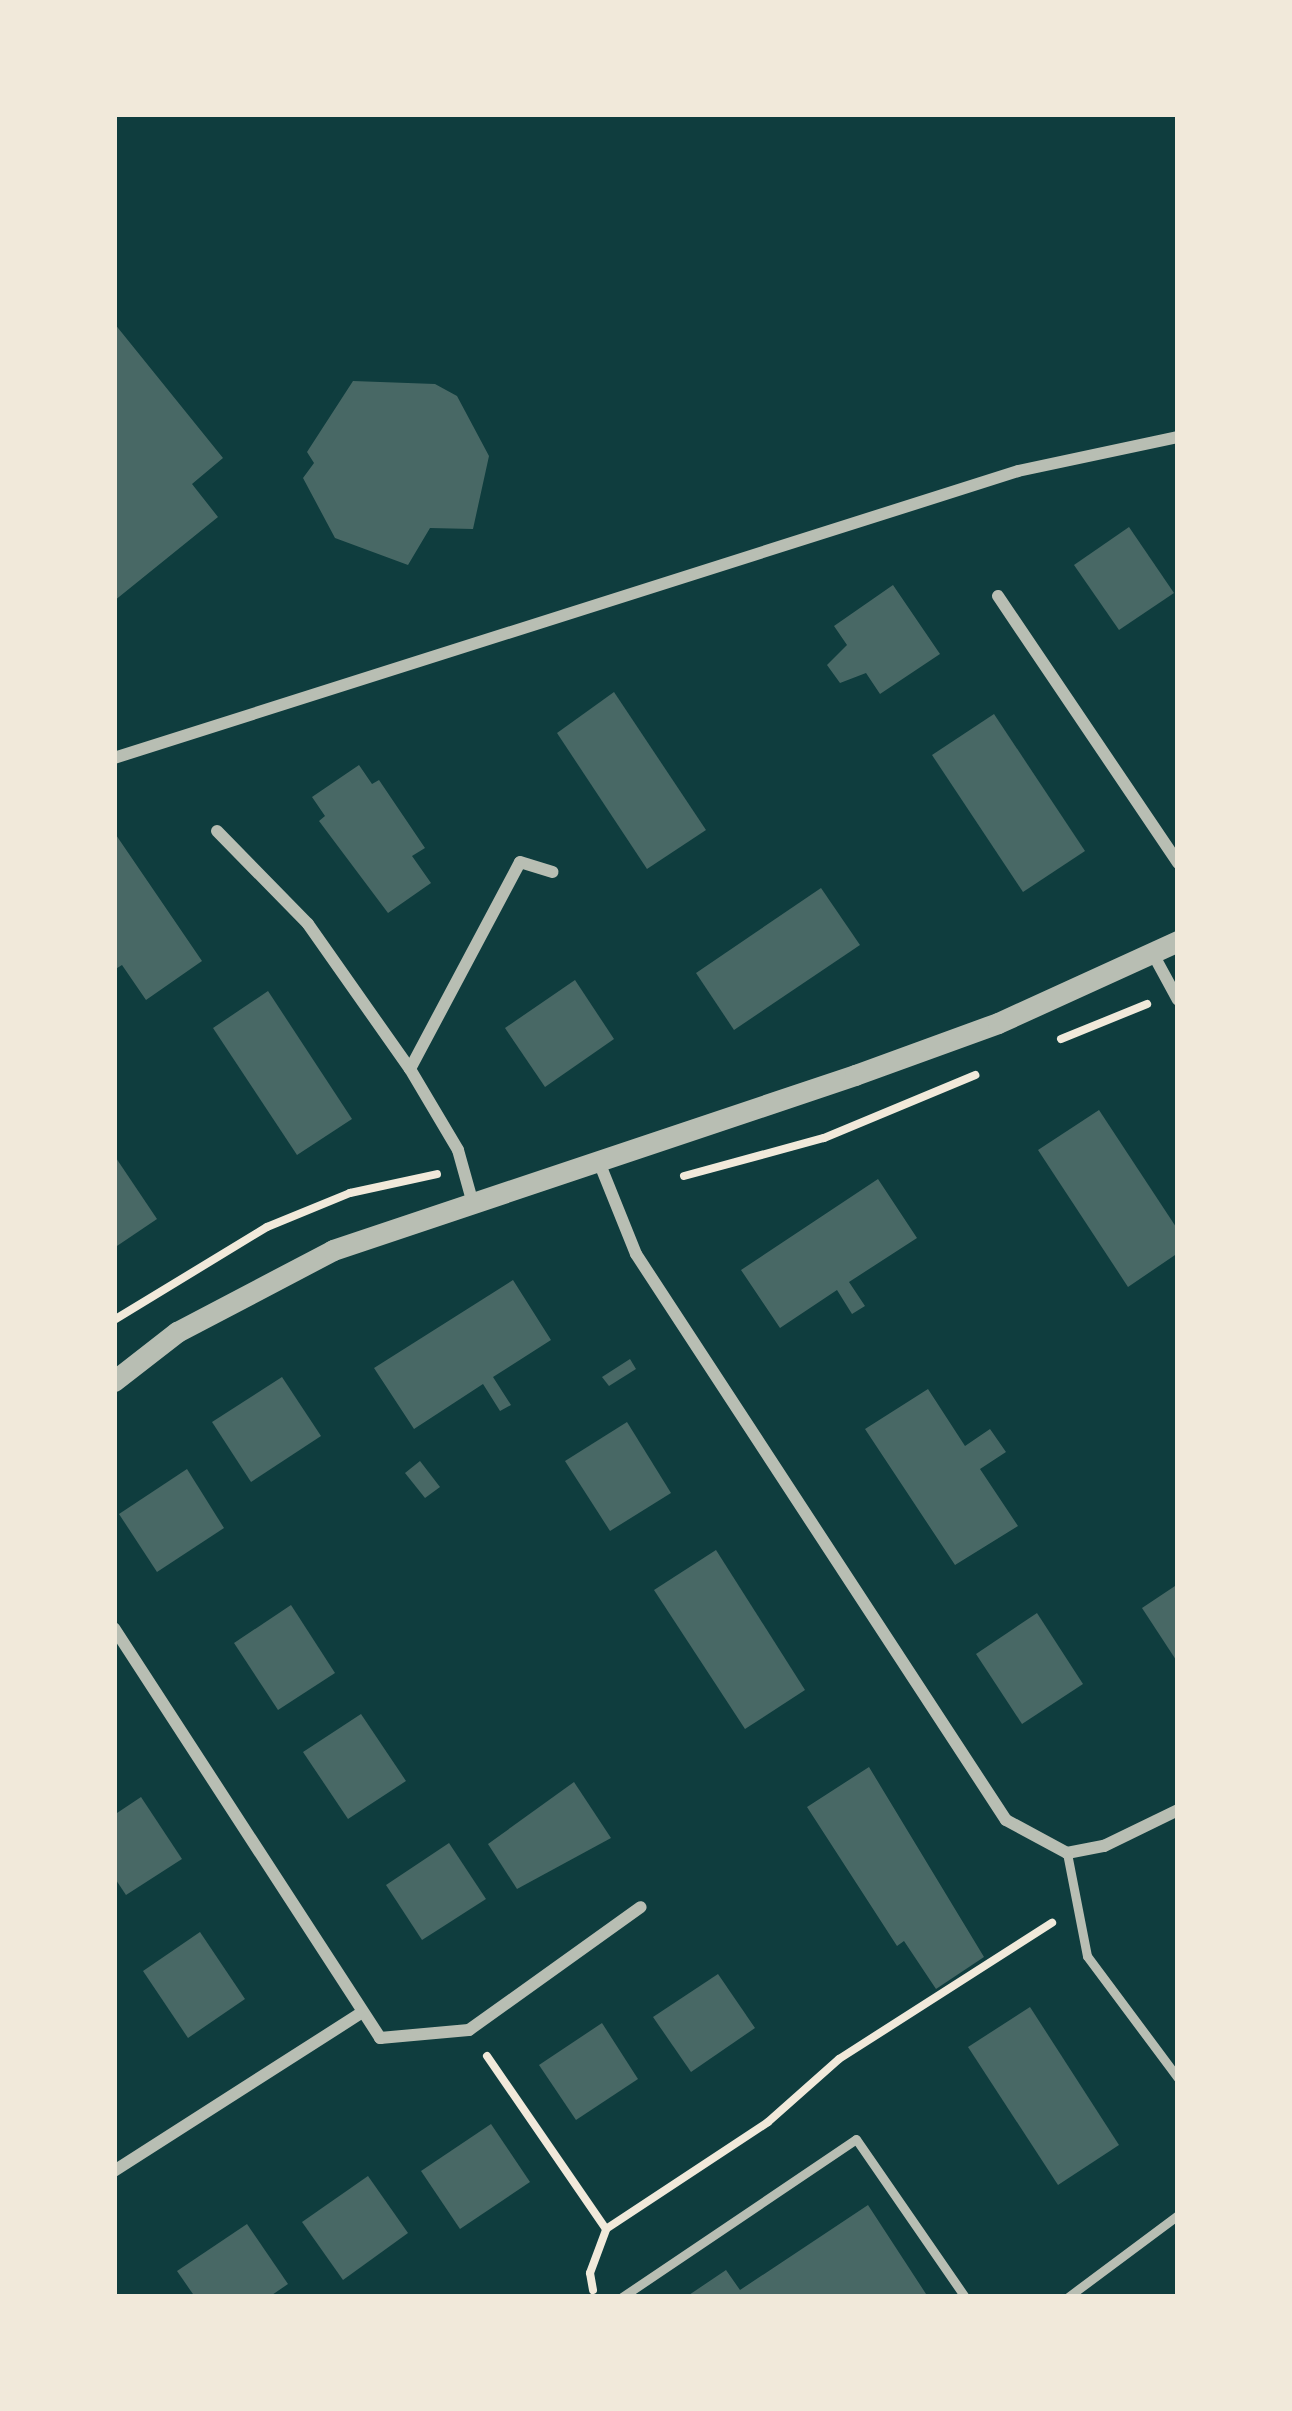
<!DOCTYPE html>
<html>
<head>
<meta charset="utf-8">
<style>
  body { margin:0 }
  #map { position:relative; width:1292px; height:2411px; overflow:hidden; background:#0f3d3e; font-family:"Alegreya Sans",sans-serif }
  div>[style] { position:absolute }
  .building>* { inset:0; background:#486865 }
  .path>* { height:8px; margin:-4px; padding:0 4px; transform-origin:4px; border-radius:4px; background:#f1e9da }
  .service>* { height:9px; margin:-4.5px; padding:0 4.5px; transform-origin:4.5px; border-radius:4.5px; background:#b8beb3 }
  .minor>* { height:12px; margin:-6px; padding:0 6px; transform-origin:6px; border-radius:6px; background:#b8beb3 }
  .tertiary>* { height:21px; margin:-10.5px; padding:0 10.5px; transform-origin:10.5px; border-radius:10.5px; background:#b8beb3 }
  span { translate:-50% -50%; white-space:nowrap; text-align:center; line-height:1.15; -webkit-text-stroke:9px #f1e9da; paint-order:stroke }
  .frame { position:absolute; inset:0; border:117px solid #f1e9da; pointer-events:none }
</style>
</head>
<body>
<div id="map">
  <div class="building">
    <i style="clip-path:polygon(114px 323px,223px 458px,192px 484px,218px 517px,114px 601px)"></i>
    <i style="clip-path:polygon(353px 381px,435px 384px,457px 396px,489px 456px,473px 529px,430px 528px,408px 565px,335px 538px,303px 478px,314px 463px,307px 452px)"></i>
    <i style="clip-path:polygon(1129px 527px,1174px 593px,1119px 630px,1074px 565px)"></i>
    <i style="clip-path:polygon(893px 585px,940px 654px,880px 694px,866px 673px,840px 683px,827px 665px,847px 645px,834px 626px)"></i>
    <i style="clip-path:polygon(614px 692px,706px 830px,647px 869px,557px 733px)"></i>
    <i style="clip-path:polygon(994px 714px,1085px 851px,1023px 892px,932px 755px)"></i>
    <i style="clip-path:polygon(359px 765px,372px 784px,379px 780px,425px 848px,412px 856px,431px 883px,388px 913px,319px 821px,325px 816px,312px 797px)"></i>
    <i style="clip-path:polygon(114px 832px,202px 961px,146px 1000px,122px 965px,114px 970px)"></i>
    <i style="clip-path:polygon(821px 888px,860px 945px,734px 1030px,696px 973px)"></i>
    <i style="clip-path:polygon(575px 980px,614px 1039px,545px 1087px,505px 1028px)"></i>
    <i style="clip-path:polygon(268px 991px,352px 1119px,297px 1155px,213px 1028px)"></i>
    <i style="clip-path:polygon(1099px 1110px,1178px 1230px,1178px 1253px,1128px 1287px,1038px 1150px)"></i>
    <i style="clip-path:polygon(114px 1155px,157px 1219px,114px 1248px)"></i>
    <i style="clip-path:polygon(878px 1179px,917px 1238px,849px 1282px,865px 1306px,852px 1314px,837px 1290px,780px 1328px,741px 1270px)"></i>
    <i style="clip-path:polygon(513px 1280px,551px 1340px,493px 1377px,511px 1405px,500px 1411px,483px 1384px,414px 1429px,374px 1368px)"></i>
    <i style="clip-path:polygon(630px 1359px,636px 1369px,609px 1386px,602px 1377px)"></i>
    <i style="clip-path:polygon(282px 1377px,321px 1436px,251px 1482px,212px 1422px)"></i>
    <i style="clip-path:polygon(928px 1389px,965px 1446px,990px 1429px,1006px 1452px,980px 1469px,1018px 1526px,955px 1565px,865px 1429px)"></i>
    <i style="clip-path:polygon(627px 1422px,671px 1493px,610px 1531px,565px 1461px)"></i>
    <i style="clip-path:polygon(420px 1461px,440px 1487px,425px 1498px,405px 1473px)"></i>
    <i style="clip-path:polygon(187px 1469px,224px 1528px,157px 1572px,119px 1514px)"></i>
    <i style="clip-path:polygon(716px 1550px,805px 1690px,745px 1729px,654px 1590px)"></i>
    <i style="clip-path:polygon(1178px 1584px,1178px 1663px,1142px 1608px)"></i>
    <i style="clip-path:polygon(291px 1605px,335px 1673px,278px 1710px,234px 1643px)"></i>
    <i style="clip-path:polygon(1037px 1613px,1083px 1684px,1022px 1724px,976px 1654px)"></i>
    <i style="clip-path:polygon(361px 1714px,406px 1781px,348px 1819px,303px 1752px)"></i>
    <i style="clip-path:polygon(869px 1767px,984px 1957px,936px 1989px,904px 1941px,897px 1946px,807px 1807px)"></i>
    <i style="clip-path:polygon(574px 1782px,611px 1838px,517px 1889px,488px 1844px)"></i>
    <i style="clip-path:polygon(141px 1797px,182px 1859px,126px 1895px,114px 1877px,114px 1815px)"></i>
    <i style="clip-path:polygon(449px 1843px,486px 1899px,422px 1940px,386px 1885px)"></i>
    <i style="clip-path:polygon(200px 1932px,245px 1999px,188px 2038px,143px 1971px)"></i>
    <i style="clip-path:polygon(718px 1974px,755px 2028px,691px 2072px,653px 2017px)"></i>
    <i style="clip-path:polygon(1030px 2007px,1119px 2145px,1058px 2185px,968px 2047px)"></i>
    <i style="clip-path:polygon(602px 2023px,638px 2079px,576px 2120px,539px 2065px)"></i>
    <i style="clip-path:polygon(491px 2124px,530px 2182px,460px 2229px,421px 2171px)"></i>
    <i style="clip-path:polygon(368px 2176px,408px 2233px,343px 2280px,302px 2222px)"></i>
    <i style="clip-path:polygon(868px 2205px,928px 2297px,686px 2297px,726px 2270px,740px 2290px)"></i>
    <i style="clip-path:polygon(247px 2224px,288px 2284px,269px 2297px,195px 2297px,177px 2271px)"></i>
  </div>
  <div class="path">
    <i style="left:1061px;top:1039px;width:93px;rotate:-22.1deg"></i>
    <i style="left:684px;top:1176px;width:145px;rotate:-15.2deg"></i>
    <i style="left:824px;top:1138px;width:164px;rotate:-22.6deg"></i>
    <i style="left:114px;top:1320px;width:179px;rotate:-31.3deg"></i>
    <i style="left:267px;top:1227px;width:90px;rotate:-22.3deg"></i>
    <i style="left:350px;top:1193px;width:89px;rotate:-12.3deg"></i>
    <i style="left:487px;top:2056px;width:210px;rotate:55.5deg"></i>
    <i style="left:606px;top:2229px;width:194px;rotate:-33.4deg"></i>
    <i style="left:768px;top:2122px;width:95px;rotate:-41.6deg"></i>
    <i style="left:839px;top:2059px;width:253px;rotate:-32.6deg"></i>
    <i style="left:593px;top:2290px;width:17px;rotate:-100deg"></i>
    <i style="left:590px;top:2273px;width:46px;rotate:-69.6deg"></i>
  </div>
  <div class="service">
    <i style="left:1067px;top:1853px;width:105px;rotate:79deg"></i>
    <i style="left:1087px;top:1956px;width:152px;rotate:53.3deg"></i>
    <i style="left:622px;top:2297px;width:282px;rotate:-34deg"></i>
    <i style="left:856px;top:2139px;width:192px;rotate:55.4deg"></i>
    <i style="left:1068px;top:2297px;width:137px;rotate:-36.7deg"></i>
  </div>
  <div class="minor">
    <i style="left:998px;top:596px;width:322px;rotate:56deg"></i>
    <i style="left:114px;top:758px;width:948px;rotate:-17.61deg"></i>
    <i style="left:1018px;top:471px;width:164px;rotate:-12deg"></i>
    <i style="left:217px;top:831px;width:130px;rotate:45.6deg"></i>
    <i style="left:308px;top:924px;width:177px;rotate:54.9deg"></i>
    <i style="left:410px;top:1069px;width:94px;rotate:59.3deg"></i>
    <i style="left:458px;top:1150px;width:52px;rotate:74.4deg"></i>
    <i style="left:1153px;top:954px;width:52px;rotate:61.5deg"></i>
    <i style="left:410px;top:1069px;width:234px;rotate:-62deg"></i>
    <i style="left:520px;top:862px;width:34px;rotate:17deg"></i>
    <i style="left:599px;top:1162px;width:99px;rotate:68.1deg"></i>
    <i style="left:636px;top:1254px;width:676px;rotate:56.83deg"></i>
    <i style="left:1006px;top:1820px;width:69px;rotate:28.4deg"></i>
    <i style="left:1067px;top:1853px;width:38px;rotate:-11deg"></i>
    <i style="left:1104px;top:1846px;width:82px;rotate:-25.9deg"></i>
    <i style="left:114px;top:1628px;width:489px;rotate:57deg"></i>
    <i style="left:380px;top:2038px;width:89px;rotate:-5.1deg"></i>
    <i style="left:469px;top:2030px;width:211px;rotate:-35.6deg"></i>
    <i style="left:114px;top:2171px;width:295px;rotate:-32.6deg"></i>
  </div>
  <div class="tertiary">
    <i style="left:114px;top:1381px;width:80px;rotate:-37.9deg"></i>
    <i style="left:177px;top:1332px;width:176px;rotate:-27.7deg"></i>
    <i style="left:333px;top:1250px;width:551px;rotate:-18.53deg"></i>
    <i style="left:855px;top:1075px;width:152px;rotate:-20deg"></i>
    <i style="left:998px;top:1023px;width:198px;rotate:-24.5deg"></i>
  </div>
  <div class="frame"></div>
</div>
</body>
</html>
